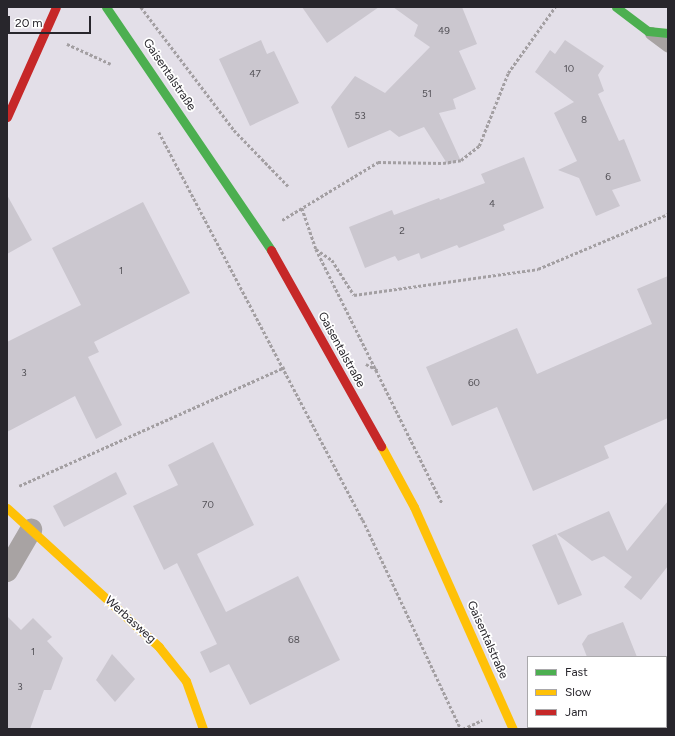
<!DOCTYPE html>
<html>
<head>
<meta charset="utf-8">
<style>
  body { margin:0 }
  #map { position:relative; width:675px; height:736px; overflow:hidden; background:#e3dfe8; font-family:Figtree,sans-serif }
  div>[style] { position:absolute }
  .building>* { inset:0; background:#cbc7cf }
  .path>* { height:2.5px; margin-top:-1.25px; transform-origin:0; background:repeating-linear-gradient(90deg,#a39fa2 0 3px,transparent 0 5px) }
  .lane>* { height:13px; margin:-6.5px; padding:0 6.5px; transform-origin:6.5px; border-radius:6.5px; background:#a8a3a3 }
  .street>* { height:22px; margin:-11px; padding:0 11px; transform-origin:11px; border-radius:11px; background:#a8a3a3 }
  .fast>* { height:9px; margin:-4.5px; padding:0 4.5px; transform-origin:4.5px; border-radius:4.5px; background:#4caf50 }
  .slow>* { height:9px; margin:-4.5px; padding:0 4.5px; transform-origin:4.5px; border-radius:4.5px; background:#ffc107 }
  .jam>* { height:9px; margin:-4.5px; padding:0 4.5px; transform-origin:4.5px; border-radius:4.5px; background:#c62828 }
  span { translate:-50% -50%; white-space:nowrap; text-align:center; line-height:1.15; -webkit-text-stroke:3.5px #fff; paint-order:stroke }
  .number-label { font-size:10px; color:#535157 }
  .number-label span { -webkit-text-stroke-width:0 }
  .street-label { font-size:12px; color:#28262c }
  .frame { position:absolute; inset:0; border:8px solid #28262c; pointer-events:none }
  .legend { position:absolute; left:527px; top:656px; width:140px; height:72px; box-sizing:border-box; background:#fff; border:1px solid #a9a8ab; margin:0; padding:5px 7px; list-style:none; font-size:12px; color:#28262c }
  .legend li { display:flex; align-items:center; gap:8px; height:20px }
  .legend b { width:20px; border:1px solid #a9a8ab }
  .scale { position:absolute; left:8px; top:16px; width:83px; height:18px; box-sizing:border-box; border:2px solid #28262c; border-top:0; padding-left:5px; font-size:12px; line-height:14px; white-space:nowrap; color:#28262c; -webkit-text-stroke:3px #fff; paint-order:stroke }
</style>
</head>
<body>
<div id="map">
  <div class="building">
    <i style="clip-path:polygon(302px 7px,379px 7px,327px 43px)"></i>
    <i style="clip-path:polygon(393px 7px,462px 7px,477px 44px,459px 51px,476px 89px,453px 99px,456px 109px,439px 113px,460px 159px,448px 165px,424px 127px,399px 137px,390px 130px,348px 148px,331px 107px,355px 76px,385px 93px,430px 47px,414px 36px,418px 25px)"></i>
    <i style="clip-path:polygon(261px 40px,267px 54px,274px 51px,299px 103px,250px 126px,219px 59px)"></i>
    <i style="clip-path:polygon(565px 40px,604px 66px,598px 75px,604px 91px,598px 94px,619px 141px,624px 139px,641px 181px,612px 190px,620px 206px,596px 216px,579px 178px,558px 170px,577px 161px,554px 113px,574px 102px,535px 72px,550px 50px,555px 54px)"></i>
    <i style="clip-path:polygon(524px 157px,544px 208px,503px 225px,505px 230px,459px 248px,457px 245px,421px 259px,419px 253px,398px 261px,395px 256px,365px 268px,349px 227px,392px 210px,394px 215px,439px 198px,440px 200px,485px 183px,481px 174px)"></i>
    <i style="clip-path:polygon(7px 195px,32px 240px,7px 254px)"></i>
    <i style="clip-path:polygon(143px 202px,190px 293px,94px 342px,99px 352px,88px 357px,122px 425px,96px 439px,75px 396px,7px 432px,7px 342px,81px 305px,52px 248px)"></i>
    <i style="clip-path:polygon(668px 276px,668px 418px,604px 446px,609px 458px,533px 491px,497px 407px,452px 426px,426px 367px,517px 328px,537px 374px,652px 324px,637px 289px)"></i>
    <i style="clip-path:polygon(213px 442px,254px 525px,197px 554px,226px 612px,298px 576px,340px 660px,250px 705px,229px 664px,210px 673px,200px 652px,217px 644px,177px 563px,164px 570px,133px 506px,178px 485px,168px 465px)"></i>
    <i style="clip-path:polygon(116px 472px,127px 494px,64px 527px,53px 506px)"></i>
    <i style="clip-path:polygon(668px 501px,668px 566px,641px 600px,624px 587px,632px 577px,604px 556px,592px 561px,557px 534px,609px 511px,627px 551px)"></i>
    <i style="clip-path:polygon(556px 534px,582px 595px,558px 605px,532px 545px)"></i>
    <i style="clip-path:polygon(7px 616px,21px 630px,33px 618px,52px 637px,47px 641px,63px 658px,51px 690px,44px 690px,30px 729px,7px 729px)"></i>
    <i style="clip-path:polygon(623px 622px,637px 657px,587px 657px,582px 644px,588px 635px)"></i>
    <i style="clip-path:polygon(112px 654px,135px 679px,115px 702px,96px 680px)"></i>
  </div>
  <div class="path">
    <i style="left:141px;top:7px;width:154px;rotate:52.9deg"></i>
    <i style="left:234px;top:130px;width:78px;rotate:46deg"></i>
    <i style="left:67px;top:44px;width:48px;rotate:24.4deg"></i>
    <i style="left:159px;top:132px;width:438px;rotate:62.3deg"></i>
    <i style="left:363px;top:520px;width:231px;rotate:64.9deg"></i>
    <i style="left:302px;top:208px;width:43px;rotate:71.1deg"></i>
    <i style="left:316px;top:249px;width:284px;rotate:63.6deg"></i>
    <i style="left:282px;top:220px;width:112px;rotate:-31.1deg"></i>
    <i style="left:378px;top:162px;width:65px;rotate:0.9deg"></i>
    <i style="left:443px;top:163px;width:18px;rotate:-9deg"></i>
    <i style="left:461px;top:160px;width:23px;rotate:-38deg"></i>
    <i style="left:479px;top:146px;width:79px;rotate:-68.3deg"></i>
    <i style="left:508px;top:73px;width:81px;rotate:-54.5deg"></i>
    <i style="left:316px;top:249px;width:19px;rotate:35deg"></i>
    <i style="left:332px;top:260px;width:41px;rotate:57.8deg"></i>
    <i style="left:354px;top:295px;width:186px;rotate:-8deg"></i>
    <i style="left:538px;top:269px;width:141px;rotate:-22.9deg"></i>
    <i style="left:366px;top:364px;width:15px;rotate:28deg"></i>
    <i style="left:19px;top:486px;width:291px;rotate:-24.1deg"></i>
    <i style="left:463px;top:729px;width:21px;rotate:-25deg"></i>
  </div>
  <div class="lane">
    <i style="left:651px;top:33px;width:21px;rotate:37deg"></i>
  </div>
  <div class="street">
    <i style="left:7px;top:571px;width:48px;rotate:-59.7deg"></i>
  </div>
  <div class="fast">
    <i style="left:106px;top:7px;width:294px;rotate:55.8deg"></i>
    <i style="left:616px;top:7px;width:40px;rotate:37deg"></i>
    <i style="left:648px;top:31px;width:20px;rotate:6deg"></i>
  </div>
  <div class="slow">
    <i style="left:381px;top:446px;width:69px;rotate:61.6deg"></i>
    <i style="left:414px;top:507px;width:243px;rotate:66deg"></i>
    <i style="left:7px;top:508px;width:206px;rotate:42.4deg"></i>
    <i style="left:159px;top:647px;width:43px;rotate:51.5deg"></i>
    <i style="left:186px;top:681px;width:51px;rotate:70.5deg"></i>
  </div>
  <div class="jam">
    <i style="left:7px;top:117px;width:120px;rotate:-66deg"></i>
    <i style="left:271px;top:250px;width:225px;rotate:60.7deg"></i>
  </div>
  <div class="number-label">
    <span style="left:444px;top:31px">49</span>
    <span style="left:569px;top:69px">10</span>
    <span style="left:255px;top:74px">47</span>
    <span style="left:427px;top:94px">51</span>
    <span style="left:360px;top:116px">53</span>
    <span style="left:584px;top:120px">8</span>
    <span style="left:608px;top:177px">6</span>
    <span style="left:492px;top:204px">4</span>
    <span style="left:402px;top:231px">2</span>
    <span style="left:121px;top:271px">1</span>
    <span style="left:24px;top:373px">3</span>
    <span style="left:474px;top:383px">60</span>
    <span style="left:208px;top:505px">70</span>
    <span style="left:294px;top:640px">68</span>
    <span style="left:33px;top:652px">1</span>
    <span style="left:20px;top:687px">3</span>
  </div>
  <div class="street-label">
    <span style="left:169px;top:75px;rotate:56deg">Gaisentalstraße</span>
    <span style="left:341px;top:350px;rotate:61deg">Gaisentalstraße</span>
    <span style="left:130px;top:620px;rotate:42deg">Werbasweg</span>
    <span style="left:487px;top:640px;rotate:66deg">Gaisentalstraße</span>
  </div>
  <div class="frame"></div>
  <ul class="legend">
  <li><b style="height:5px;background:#4caf50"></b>Fast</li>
  <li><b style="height:5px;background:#ffc107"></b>Slow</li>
  <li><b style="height:5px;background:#c62828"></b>Jam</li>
  </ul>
  <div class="scale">20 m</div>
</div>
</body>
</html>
